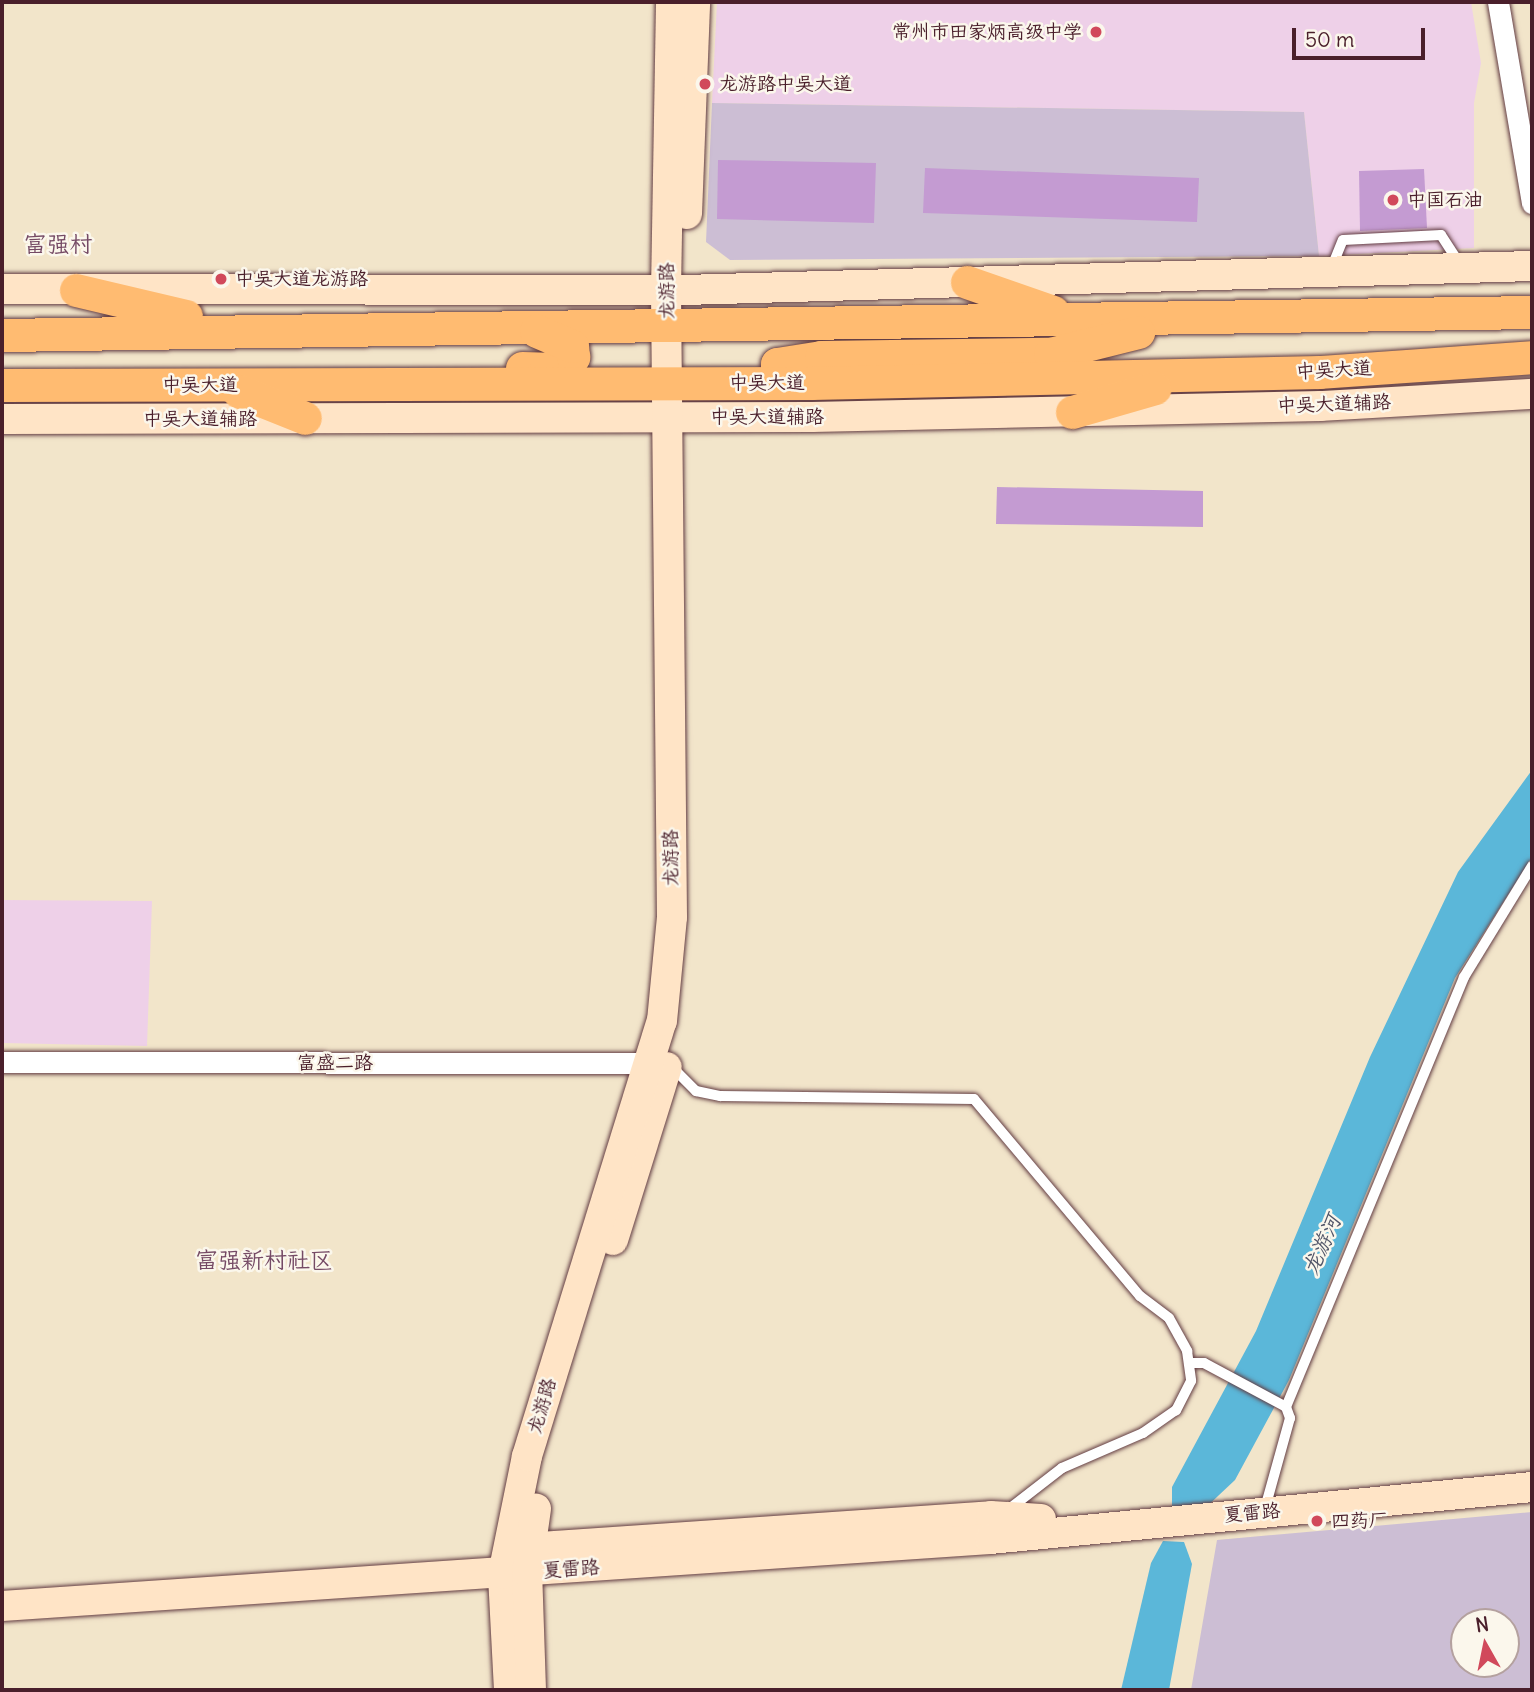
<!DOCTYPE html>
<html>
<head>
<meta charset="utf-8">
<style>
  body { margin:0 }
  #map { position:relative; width:1534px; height:1692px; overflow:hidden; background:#f2e5ca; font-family:Delius,"LXGW WenKai TC",sans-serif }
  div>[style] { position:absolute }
  .built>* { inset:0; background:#eed0e8 }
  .industrial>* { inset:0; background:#ccbed4 }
  .water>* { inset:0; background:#5bb7d9 }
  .building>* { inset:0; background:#c49bd2 }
  .roads { filter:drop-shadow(0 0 2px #633d43) drop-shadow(0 0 2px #633d43) }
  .lane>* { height:10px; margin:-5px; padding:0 5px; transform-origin:5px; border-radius:5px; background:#fff }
  .street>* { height:21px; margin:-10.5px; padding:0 10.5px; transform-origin:10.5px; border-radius:10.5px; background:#fff }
  .secondary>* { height:30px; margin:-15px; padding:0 15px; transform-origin:15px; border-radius:15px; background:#ffe4c6 }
  .primary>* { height:33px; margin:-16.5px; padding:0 16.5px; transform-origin:16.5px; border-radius:16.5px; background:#ffbb71 }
  .dots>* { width:19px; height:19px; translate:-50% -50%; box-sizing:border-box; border:4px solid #fbf7ec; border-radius:50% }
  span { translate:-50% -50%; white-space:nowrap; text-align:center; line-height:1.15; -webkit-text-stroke:5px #fbf7ec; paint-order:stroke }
  .poi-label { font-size:19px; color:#4a1f2b }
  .right { translate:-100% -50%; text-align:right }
  .left { translate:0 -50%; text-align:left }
  .street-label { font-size:19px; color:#4a1f2b }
  .water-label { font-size:21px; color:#505468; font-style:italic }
  .quarter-label { font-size:23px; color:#754a65 }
  .frame { position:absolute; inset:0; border:4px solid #4a1f2b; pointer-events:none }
  .north { position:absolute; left:1450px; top:1608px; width:70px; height:70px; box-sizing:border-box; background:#fbf7ec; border:2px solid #b4a19f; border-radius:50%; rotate:351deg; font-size:19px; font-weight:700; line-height:28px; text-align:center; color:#4a1f2b }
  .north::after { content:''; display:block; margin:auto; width:24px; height:32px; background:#d1495b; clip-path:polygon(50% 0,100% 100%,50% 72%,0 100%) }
  .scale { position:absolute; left:1292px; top:28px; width:133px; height:32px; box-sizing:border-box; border:4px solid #4a1f2b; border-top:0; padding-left:9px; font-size:21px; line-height:24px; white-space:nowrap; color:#4a1f2b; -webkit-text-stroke:5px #fbf7ec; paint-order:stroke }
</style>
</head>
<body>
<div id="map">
  <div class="built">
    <i style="clip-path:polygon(717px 2px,1471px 2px,1481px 63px,1474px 103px,1474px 248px,1319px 256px,1304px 112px,712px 103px)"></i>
    <i style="clip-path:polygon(2px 900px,152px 901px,147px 1046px,2px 1043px)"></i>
  </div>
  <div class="industrial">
    <i style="clip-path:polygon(712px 103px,1304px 112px,1319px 256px,730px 260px,706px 242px)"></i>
    <i style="clip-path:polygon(evenodd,1532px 1512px,1532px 1690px,1191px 1690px,1217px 1540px,1532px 1512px,1464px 1622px,1506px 1622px,1506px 1664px,1464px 1664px,1464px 1622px)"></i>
  </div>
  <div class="water">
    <i style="clip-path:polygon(1532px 770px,1532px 857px,1455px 978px,1289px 1380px,1235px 1480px,1201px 1512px,1172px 1515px,1172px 1487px,1256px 1331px,1370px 1057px,1458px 872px)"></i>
    <i style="clip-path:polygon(1163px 1541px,1184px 1542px,1192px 1564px,1169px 1690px,1121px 1690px,1151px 1563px)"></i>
  </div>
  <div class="building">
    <i style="clip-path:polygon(718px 160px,876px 163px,874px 223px,717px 219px)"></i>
    <i style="clip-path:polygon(925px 168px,1199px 178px,1197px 222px,923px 213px)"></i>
    <i style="clip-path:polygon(1424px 169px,1427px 228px,1360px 231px,1359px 171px)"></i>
    <i style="clip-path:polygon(997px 487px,1203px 491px,1203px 527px,996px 524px)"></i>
  </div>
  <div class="roads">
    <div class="lane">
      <i style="left:1331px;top:269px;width:31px;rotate:-68deg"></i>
      <i style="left:1343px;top:240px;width:98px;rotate:-2.9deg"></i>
      <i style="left:1441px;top:235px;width:33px;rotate:57deg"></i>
      <i style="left:670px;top:1065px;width:37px;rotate:45deg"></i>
      <i style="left:696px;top:1091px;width:25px;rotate:12deg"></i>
      <i style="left:720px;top:1096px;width:254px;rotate:0.7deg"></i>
      <i style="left:974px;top:1099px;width:258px;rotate:49.9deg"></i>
      <i style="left:1140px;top:1296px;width:36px;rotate:37deg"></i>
      <i style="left:1169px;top:1318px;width:38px;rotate:61deg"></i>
      <i style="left:1187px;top:1351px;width:30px;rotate:82deg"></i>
      <i style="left:1191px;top:1381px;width:33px;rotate:117deg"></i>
      <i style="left:1176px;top:1410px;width:40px;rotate:145.1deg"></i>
      <i style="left:1143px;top:1433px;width:88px;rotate:156.6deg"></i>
      <i style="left:1062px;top:1468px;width:73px;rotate:142.2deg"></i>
      <i style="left:1189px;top:1363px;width:15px"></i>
      <i style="left:1204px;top:1363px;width:93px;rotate:28.2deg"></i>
      <i style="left:1286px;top:1407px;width:12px;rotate:70deg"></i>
      <i style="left:1290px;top:1418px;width:93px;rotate:105.5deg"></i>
      <i style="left:1286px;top:1407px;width:465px;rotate:-67.5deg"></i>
      <i style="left:1464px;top:977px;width:130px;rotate:-58.5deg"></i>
    </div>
    <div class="street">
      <i style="left:1498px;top:2px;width:204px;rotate:80.4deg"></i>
      <i style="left:2px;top:1062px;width:659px;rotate:0.09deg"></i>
    </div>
    <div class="secondary">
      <i style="left:687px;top:214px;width:212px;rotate:-87.8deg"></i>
      <i style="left:2px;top:289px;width:682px;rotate:0.08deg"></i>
      <i style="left:684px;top:290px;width:848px;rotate:-1.62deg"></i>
      <i style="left:2px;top:419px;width:810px;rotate:-0.14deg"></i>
      <i style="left:812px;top:417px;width:509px;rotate:-1.24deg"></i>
      <i style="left:1321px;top:406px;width:211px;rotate:-3.3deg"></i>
      <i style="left:613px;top:1240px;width:181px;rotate:-72.7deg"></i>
      <i style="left:511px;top:1549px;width:481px;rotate:-3.9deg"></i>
      <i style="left:991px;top:1516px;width:50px;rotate:3.4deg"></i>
      <i style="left:2px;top:1606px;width:990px;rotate:-3.88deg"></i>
      <i style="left:990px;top:1539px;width:544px;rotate:-5.48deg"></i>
      <i style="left:509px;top:1690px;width:116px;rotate:-93deg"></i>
      <i style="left:503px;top:1574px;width:120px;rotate:-78.5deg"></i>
      <i style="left:527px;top:1456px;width:455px;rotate:-72.8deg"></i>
      <i style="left:662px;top:1021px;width:104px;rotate:-84.5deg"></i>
      <i style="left:672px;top:917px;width:627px;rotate:-90.55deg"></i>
      <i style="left:666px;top:290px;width:288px;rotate:-89deg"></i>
      <i style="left:531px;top:1690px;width:118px;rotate:-91.9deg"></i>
      <i style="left:527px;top:1572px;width:64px;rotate:-81.9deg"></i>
    </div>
    <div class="primary">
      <i style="left:967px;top:282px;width:91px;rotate:19.2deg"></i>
      <i style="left:76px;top:290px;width:113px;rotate:13.3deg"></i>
      <i style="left:2px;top:335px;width:1530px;rotate:-0.86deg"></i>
      <i style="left:522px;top:368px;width:24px;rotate:2deg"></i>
      <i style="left:546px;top:369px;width:30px;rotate:-24deg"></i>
      <i style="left:573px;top:357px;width:11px;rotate:-95deg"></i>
      <i style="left:572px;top:346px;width:39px;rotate:-157deg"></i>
      <i style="left:786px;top:376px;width:9px;rotate:-167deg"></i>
      <i style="left:777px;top:374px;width:10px;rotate:-90deg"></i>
      <i style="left:777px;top:364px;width:45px;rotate:-9deg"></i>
      <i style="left:821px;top:357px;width:229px;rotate:-0.8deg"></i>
      <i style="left:1050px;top:354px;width:91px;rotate:-14deg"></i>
      <i style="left:2px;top:385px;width:809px;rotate:-0.14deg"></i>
      <i style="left:811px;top:383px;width:509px;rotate:-1.24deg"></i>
      <i style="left:1320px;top:372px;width:213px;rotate:-4deg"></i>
      <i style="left:238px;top:391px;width:72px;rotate:21.9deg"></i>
      <i style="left:1072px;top:412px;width:86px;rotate:-16.1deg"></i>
    </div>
  </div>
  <div class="dots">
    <i style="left:1096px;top:32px;background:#d1495b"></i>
    <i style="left:705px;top:84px;background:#d1495b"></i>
    <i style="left:1393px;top:200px;background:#d1495b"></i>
    <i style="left:221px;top:279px;background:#d1495b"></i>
    <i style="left:1317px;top:1521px;background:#d1495b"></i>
  </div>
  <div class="poi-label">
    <span class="right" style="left:1082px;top:32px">常州市田家炳高级中学</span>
    <span class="left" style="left:719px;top:84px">龙游路中吴大道</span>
    <span class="left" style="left:1407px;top:200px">中国石油</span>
    <span class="left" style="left:235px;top:279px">中吴大道龙游路</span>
    <span class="left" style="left:1331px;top:1521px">四药厂</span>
  </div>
  <div class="street-label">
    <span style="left:667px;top:291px;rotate:-91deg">龙游路</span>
    <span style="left:1334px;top:370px;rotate:-3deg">中吴大道</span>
    <span style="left:767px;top:383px">中吴大道</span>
    <span style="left:200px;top:385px">中吴大道</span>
    <span style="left:1334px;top:404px;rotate:-2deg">中吴大道辅路</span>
    <span style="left:767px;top:417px">中吴大道辅路</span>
    <span style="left:200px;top:419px">中吴大道辅路</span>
    <span style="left:671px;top:858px;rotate:-91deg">龙游路</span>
    <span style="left:335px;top:1063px">富盛二路</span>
    <span style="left:542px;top:1406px;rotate:-74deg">龙游路</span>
    <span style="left:1252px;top:1513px;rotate:-5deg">夏雷路</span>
    <span style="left:571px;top:1569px;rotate:-4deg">夏雷路</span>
  </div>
  <div class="water-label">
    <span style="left:1322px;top:1245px;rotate:-66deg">龙游河</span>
  </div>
  <div class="quarter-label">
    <span style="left:58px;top:244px">富强村</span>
    <span style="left:264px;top:1260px">富强新村社区</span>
  </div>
  <div class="frame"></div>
  <div class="north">N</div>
  <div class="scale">50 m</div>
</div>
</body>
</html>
